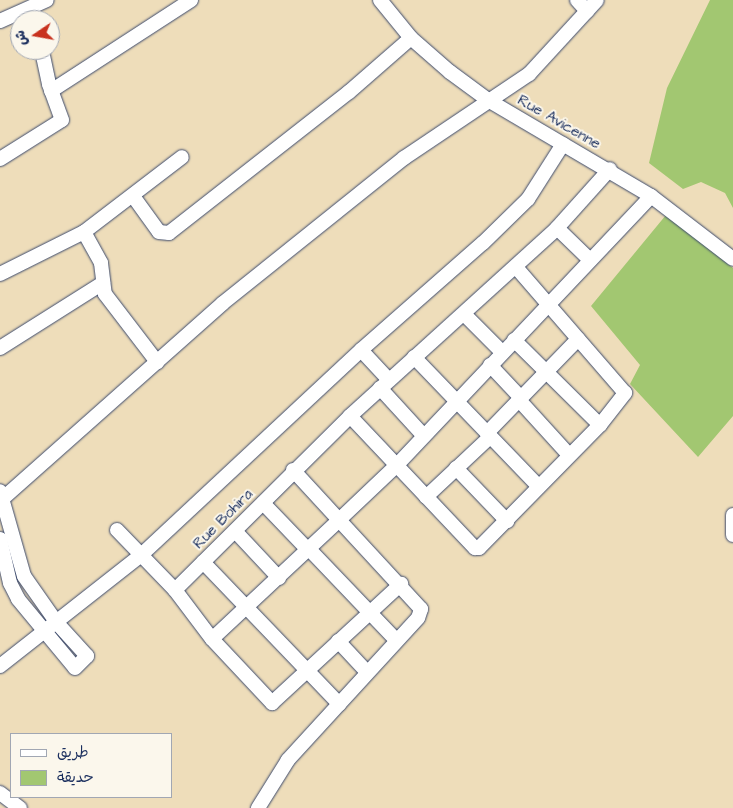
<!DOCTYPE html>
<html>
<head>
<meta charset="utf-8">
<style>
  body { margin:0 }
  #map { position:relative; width:733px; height:808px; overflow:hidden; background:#eeddba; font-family:"Architects Daughter","Playpen Sans Arabic",sans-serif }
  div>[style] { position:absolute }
  .green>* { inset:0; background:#a2c771 }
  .roads { filter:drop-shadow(0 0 1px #3b496c) drop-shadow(0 0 1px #3b496c) }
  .minor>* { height:14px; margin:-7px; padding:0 7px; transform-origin:7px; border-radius:7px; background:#fff }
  span { translate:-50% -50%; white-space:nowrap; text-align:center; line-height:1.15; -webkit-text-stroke:4px #fbf7ec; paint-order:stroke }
  .street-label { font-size:15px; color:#1b2f5e }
  .legend { position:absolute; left:10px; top:733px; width:162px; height:65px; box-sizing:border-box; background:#fbf7ec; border:1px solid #a1a7b3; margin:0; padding:6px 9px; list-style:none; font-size:15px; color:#1b2f5e }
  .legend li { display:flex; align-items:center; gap:10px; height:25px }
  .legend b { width:25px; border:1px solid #a1a7b3 }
  .north { position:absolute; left:10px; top:10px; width:50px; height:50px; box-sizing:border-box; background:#fbf7ec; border:1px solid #a1a7b3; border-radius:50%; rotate:258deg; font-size:14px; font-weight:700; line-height:20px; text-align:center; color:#1b2f5e }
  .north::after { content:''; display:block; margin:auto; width:18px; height:22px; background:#c8321e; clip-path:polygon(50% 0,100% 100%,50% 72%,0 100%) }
</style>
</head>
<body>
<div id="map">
  <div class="green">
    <i style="clip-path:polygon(710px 0,733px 0,733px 208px,725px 193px,701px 182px,683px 189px,649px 163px,667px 88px)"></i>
    <i style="clip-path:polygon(666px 215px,733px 268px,733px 416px,698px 457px,630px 384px,640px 365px,591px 306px)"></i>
  </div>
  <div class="roads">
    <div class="minor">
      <i style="left:380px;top:0;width:49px;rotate:50.8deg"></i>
      <i style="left:411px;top:38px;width:52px;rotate:41.1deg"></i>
      <i style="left:450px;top:72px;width:47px;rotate:36.4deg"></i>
      <i style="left:488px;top:100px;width:189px;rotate:30.5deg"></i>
      <i style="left:651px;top:196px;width:103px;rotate:37.5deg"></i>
      <i style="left:577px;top:0;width:15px;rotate:48deg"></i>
      <i style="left:0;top:21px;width:51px;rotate:-24.1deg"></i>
      <i style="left:51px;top:91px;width:167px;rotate:-33deg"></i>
      <i style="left:0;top:159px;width:73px;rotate:-32.2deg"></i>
      <i style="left:62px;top:120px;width:38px;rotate:-110deg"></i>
      <i style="left:49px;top:84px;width:35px;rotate:-102deg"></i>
      <i style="left:133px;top:196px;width:44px;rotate:54.2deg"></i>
      <i style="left:159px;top:232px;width:10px;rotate:6deg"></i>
      <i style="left:169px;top:233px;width:229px;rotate:-38.1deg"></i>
      <i style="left:349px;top:92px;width:82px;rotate:-41.1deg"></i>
      <i style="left:557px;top:228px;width:46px;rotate:44.1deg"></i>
      <i style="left:84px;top:232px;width:35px;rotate:61deg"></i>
      <i style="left:101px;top:263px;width:31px;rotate:83deg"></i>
      <i style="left:105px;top:294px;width:86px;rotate:52.6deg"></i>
      <i style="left:0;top:274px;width:94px;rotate:-26.6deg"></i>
      <i style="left:84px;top:232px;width:123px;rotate:-37.4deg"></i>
      <i style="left:464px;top:314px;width:54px;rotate:45deg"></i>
      <i style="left:514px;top:340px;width:121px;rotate:44.7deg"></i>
      <i style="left:0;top:348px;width:122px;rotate:-32.3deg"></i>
      <i style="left:361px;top:350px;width:41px;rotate:47deg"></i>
      <i style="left:414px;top:357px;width:180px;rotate:46.1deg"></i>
      <i style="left:490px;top:365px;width:45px;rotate:46.8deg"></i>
      <i style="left:380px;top:388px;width:65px;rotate:47.5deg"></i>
      <i style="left:519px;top:400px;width:74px;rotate:47.7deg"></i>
      <i style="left:350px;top:416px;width:182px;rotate:46.6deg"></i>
      <i style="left:475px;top:548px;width:4px"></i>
      <i style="left:479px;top:548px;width:173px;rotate:-45.5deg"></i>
      <i style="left:600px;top:425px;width:41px;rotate:-52deg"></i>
      <i style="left:625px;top:393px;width:167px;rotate:-130.9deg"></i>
      <i style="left:487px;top:433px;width:131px;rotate:-45.9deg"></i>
      <i style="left:456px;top:468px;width:74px;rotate:46.1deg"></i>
      <i style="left:293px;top:470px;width:68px;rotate:47.4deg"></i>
      <i style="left:339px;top:520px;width:79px;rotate:-43.5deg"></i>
      <i style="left:396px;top:466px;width:371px;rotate:-46.6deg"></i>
      <i style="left:426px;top:497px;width:88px;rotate:-43.2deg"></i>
      <i style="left:0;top:501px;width:298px;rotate:-41.6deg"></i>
      <i style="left:223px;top:303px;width:232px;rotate:-38.7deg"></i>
      <i style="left:404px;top:158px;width:151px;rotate:-33.9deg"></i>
      <i style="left:529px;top:74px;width:100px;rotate:-47.4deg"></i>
      <i style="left:263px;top:503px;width:66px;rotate:46.2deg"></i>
      <i style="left:733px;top:515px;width:20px;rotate:90deg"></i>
      <i style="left:117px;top:530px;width:83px;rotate:46deg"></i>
      <i style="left:175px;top:590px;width:61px;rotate:52.9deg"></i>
      <i style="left:212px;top:639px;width:88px;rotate:46.8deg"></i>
      <i style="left:272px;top:703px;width:176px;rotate:-42.7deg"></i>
      <i style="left:236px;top:532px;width:63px;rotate:46.9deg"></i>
      <i style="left:0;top:539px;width:45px;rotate:77.2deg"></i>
      <i style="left:10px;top:583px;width:18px;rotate:63deg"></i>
      <i style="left:18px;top:599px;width:89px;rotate:50.4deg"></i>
      <i style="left:75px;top:668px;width:17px;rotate:-45deg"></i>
      <i style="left:87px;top:656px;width:45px;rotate:-132.3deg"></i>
      <i style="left:57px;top:623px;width:57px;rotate:-125.1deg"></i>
      <i style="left:24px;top:576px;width:88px;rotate:-105.8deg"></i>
      <i style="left:310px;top:550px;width:124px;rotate:46.3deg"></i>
      <i style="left:203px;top:562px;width:197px;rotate:46.2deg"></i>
      <i style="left:175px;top:590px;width:247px;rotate:-44.8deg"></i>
      <i style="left:350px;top:416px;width:280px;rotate:-42.2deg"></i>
      <i style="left:557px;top:228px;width:79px;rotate:-48.1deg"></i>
      <i style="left:212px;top:639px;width:174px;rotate:-43.1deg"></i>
      <i style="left:339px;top:520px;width:121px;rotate:47.3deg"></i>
      <i style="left:421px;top:609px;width:9px;rotate:108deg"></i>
      <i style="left:418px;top:618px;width:193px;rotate:132.5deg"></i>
      <i style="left:288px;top:760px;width:57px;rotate:122deg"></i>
      <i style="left:338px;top:641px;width:42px;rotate:46.9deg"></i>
      <i style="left:0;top:666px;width:178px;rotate:-38.2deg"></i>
      <i style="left:140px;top:556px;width:302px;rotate:-43deg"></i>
      <i style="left:361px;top:350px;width:162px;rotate:-41.3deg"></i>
      <i style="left:483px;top:243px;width:63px;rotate:-44.4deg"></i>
      <i style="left:528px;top:199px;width:65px;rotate:-57.5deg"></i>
      <i style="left:0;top:793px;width:25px;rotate:37deg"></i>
    </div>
  </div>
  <div class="street-label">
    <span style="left:559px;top:122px;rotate:30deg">Rue Avicenne</span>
    <span style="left:223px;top:519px;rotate:-45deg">Rue Bohira</span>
  </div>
  <ul class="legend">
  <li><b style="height:6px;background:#fff"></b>طريق</li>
  <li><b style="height:14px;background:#a2c771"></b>حديقة</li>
  </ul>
  <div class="north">ش</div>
</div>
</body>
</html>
